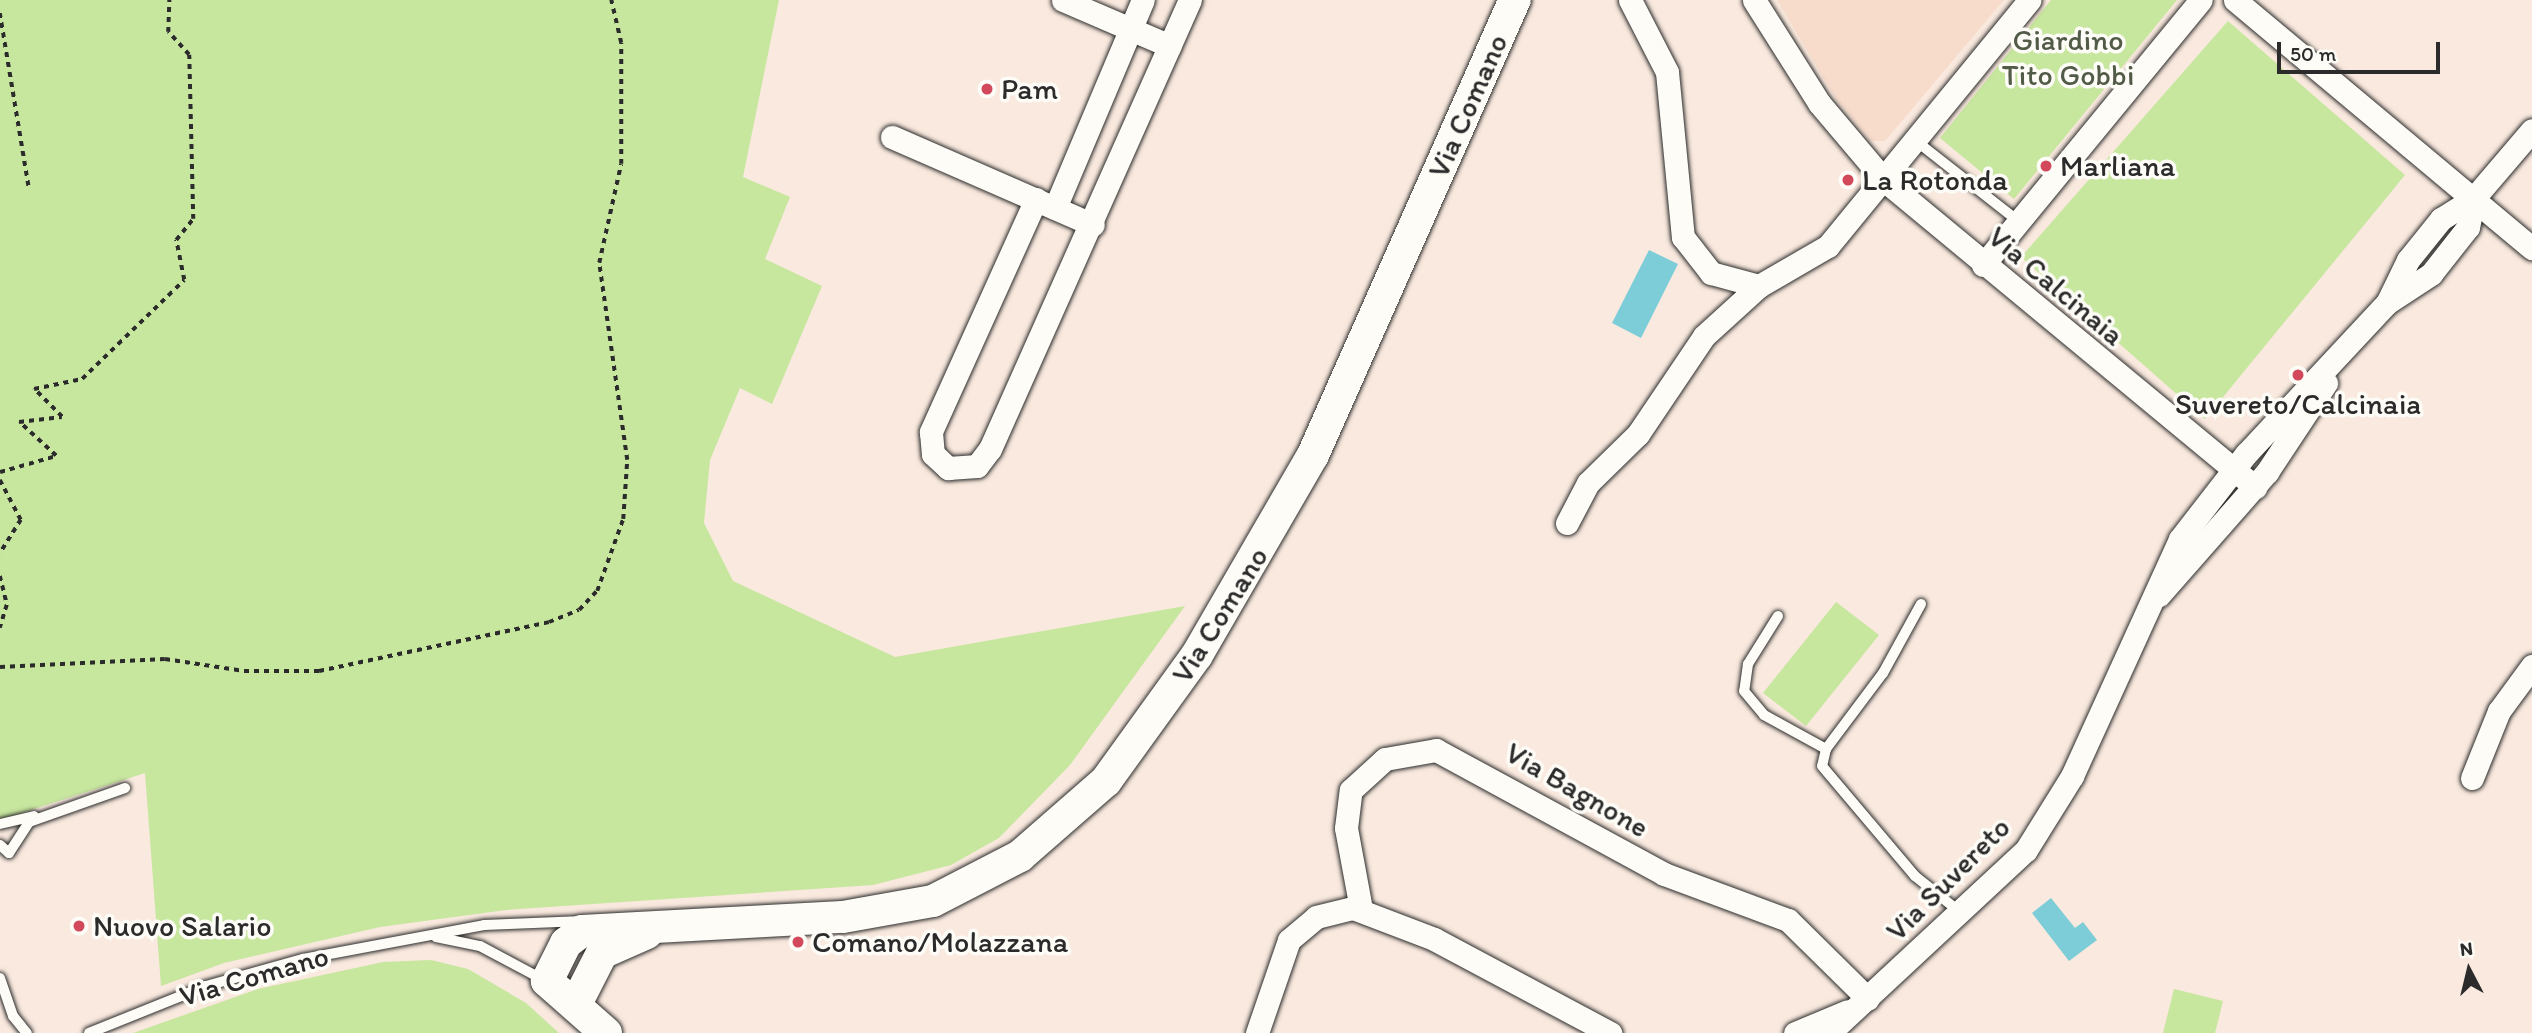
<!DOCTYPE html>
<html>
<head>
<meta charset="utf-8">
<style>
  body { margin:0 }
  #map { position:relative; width:2532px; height:1033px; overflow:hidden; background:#f9e9de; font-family:Itim,sans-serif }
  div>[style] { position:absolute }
  .built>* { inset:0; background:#f7dccc }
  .green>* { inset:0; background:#c7e69e }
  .water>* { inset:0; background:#7dcdd8 }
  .path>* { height:3.5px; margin-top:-1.75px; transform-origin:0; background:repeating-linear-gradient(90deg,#2b2b2b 0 5px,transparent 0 10px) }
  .roads { filter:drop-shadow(0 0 2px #2b2b2b) drop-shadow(0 0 2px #2b2b2b) }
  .lane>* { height:10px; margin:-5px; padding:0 5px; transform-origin:5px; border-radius:5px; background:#fdfcf7 }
  .street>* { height:23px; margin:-11.5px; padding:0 11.5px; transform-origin:11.5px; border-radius:11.5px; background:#fdfcf7 }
  .secondary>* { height:32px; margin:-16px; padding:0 16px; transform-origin:16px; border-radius:16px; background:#fdfcf7 }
  .dots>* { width:19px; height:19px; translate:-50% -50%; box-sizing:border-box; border:4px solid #fdfcf7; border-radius:50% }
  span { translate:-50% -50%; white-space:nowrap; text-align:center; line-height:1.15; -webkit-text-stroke:7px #fdfcf7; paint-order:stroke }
  .park-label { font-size:30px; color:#525a48 }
  .poi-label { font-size:30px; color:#2b2b2b }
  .left { translate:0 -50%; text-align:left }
  .street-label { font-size:30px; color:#2b2b2b }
  .north { position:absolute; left:2434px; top:935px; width:70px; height:70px; -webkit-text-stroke:5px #fdfcf7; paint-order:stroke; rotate:353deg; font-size:19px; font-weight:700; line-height:28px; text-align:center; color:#2b2b2b }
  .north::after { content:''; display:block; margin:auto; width:24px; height:32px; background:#2b2b2b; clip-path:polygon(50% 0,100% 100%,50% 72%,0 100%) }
  .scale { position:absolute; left:2277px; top:42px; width:163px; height:32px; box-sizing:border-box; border:4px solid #2b2b2b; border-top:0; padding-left:9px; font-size:21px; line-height:24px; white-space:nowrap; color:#2b2b2b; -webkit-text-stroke:5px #fdfcf7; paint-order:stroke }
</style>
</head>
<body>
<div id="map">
  <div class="built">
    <i style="clip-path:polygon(1777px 0,2004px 0,1885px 141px,1870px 141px,1836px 99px)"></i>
  </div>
  <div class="green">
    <i style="clip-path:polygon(0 0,779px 0,743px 177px,790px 197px,765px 259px,822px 286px,772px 404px,740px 388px,710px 460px,704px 523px,733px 581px,895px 657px,1185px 606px,1070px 765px,999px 838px,951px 865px,873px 885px,506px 910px,380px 927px,224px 963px,161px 986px,145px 773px,0 820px)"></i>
    <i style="clip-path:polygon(2051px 0,2177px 0,2014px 199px,1940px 138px)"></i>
    <i style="clip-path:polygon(2228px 21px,2405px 175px,2205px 419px,2021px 257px)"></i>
    <i style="clip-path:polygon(1836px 602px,1879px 635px,1806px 726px,1763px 693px)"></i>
    <i style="clip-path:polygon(431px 960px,468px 969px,526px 1003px,559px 1033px,133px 1033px,258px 989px,383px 962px)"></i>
    <i style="clip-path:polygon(2174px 989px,2223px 1001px,2215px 1033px,2163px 1033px)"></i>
  </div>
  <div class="water">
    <i style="clip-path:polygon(1649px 250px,1678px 264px,1641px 338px,1612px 323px)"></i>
    <i style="clip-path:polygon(2051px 898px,2075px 928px,2083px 922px,2097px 940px,2069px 961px,2032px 913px)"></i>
  </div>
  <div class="path">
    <i style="left:0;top:13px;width:177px;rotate:80.6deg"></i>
    <i style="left:0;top:472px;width:58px;rotate:-15.9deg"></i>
    <i style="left:56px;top:456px;width:50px;rotate:-137.4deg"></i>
    <i style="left:19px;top:422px;width:43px;rotate:-6.6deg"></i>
    <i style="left:62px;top:417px;width:40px;rotate:-135deg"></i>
    <i style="left:34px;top:389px;width:49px;rotate:-11.8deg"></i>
    <i style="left:82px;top:379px;width:142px;rotate:-44.1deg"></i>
    <i style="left:184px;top:280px;width:41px;rotate:-101.3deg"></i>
    <i style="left:176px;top:240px;width:27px;rotate:-51deg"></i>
    <i style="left:193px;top:219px;width:164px;rotate:-91.4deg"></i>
    <i style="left:189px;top:55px;width:31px;rotate:-132deg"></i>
    <i style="left:168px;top:32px;width:32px;rotate:-88deg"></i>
    <i style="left:0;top:480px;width:45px;rotate:62.3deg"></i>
    <i style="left:21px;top:520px;width:40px;rotate:122deg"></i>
    <i style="left:0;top:576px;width:30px;rotate:76deg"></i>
    <i style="left:7px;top:605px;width:24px;rotate:107deg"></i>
    <i style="left:0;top:667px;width:165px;rotate:-2.8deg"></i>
    <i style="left:165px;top:659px;width:80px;rotate:8.6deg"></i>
    <i style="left:244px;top:671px;width:75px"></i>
    <i style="left:319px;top:671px;width:235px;rotate:-12deg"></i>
    <i style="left:549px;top:622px;width:32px;rotate:-22deg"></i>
    <i style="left:579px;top:610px;width:26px;rotate:-47deg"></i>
    <i style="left:597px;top:591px;width:77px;rotate:-70.1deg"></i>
    <i style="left:623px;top:519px;width:59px;rotate:-86.1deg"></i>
    <i style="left:627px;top:460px;width:199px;rotate:-98.1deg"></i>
    <i style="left:599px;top:263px;width:101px;rotate:-77.5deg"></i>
    <i style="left:621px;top:164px;width:121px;rotate:-90deg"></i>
    <i style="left:621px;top:43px;width:44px;rotate:-103.1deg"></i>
  </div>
  <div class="roads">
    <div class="lane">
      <i style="left:1916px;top:141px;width:130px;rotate:38.1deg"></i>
      <i style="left:1921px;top:604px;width:79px;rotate:118.8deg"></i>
      <i style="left:1883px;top:673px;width:95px;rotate:126.9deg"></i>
      <i style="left:1826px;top:749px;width:17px;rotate:103deg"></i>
      <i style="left:1822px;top:766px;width:144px;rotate:49.8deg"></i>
      <i style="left:1915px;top:876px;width:58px;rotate:38.7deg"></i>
      <i style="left:1778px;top:616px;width:57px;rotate:122deg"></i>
      <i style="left:1748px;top:664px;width:27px;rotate:98deg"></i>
      <i style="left:1744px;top:691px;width:31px;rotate:50deg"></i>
      <i style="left:1764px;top:715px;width:71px;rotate:28.7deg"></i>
      <i style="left:0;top:824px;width:35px;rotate:-13deg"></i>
      <i style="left:0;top:845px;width:12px;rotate:42deg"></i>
      <i style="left:9px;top:853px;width:37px;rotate:-57deg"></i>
      <i style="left:29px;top:822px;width:102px;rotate:-19.5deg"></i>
      <i style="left:436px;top:937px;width:45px;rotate:11.6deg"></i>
      <i style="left:480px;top:946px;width:72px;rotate:28deg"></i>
      <i style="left:0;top:978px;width:40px;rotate:71.1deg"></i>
      <i style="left:13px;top:1016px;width:22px;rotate:51deg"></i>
      <i style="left:89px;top:1033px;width:126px;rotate:-21.9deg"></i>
      <i style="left:206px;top:986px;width:101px;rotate:-15.6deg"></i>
      <i style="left:303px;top:959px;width:184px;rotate:-10.6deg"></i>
      <i style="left:484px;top:925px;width:99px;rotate:-2.3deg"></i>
    </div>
    <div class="street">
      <i style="left:1063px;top:0;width:116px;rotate:23.3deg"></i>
      <i style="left:1630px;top:0;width:81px;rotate:62.8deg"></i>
      <i style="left:1667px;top:72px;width:166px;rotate:84.5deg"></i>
      <i style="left:1683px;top:237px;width:46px;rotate:52.1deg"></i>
      <i style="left:1711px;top:273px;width:50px;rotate:15.2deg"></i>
      <i style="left:1759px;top:286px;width:80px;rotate:-30.1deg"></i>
      <i style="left:1828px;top:246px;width:318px;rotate:-50.7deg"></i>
      <i style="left:1754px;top:0;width:122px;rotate:57.7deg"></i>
      <i style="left:1819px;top:103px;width:101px;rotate:49.8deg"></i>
      <i style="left:1884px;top:180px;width:482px;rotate:39.6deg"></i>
      <i style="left:2235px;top:0;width:387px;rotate:39.9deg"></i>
      <i style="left:892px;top:137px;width:219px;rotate:23.6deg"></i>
      <i style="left:1036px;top:199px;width:256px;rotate:114.3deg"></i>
      <i style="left:931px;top:432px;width:22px;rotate:85deg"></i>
      <i style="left:933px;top:454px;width:21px;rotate:43deg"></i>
      <i style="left:948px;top:468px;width:29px;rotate:-4deg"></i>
      <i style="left:977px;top:466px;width:21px;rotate:-53deg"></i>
      <i style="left:990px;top:449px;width:492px;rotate:-66deg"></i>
      <i style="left:1055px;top:208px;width:226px;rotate:-67.1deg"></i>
      <i style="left:1983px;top:265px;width:343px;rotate:-50.6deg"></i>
      <i style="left:2387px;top:303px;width:53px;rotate:-33.4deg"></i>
      <i style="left:2431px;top:274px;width:60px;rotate:-51.8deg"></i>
      <i style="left:2468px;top:227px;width:30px;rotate:-78deg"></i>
      <i style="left:1567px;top:523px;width:45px;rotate:-62.3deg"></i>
      <i style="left:1588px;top:483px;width:70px;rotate:-44.4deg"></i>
      <i style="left:1638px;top:434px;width:118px;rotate:-56deg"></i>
      <i style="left:1704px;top:336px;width:74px;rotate:-42.3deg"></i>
      <i style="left:2159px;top:595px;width:164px;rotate:-48.7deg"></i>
      <i style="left:2267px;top:472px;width:107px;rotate:-56.5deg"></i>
      <i style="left:2472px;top:778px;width:72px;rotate:-68.1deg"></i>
      <i style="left:2499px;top:711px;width:56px;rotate:-53.7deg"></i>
      <i style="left:1361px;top:909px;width:82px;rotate:-100.5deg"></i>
      <i style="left:1346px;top:828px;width:38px;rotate:-83deg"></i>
      <i style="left:1351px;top:790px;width:46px;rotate:-42.4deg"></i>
      <i style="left:1385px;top:759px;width:52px;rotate:-10deg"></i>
      <i style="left:1436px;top:750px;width:260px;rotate:28.5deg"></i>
      <i style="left:1664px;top:874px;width:132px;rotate:20.4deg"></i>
      <i style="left:1788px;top:920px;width:112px;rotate:44.6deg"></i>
      <i style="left:1257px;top:1033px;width:98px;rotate:-71deg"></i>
      <i style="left:1289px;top:940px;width:35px;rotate:-40deg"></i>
      <i style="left:1316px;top:917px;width:38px;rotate:-14deg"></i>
      <i style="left:1353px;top:908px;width:87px;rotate:20.9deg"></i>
      <i style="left:1434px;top:939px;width:200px;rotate:28.1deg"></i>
      <i style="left:1795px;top:1033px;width:57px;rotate:-22.5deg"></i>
      <i style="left:1829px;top:1033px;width:269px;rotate:-42.9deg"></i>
      <i style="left:2026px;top:850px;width:87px;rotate:-58.1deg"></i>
      <i style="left:2072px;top:776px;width:260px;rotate:-65.5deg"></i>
      <i style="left:2180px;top:539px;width:108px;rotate:-52.2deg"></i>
      <i style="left:2246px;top:454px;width:207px;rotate:-47deg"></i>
      <i style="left:2387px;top:303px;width:48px;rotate:-64deg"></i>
      <i style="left:2408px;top:260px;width:53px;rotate:-51.2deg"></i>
      <i style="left:2441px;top:219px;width:39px;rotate:-32deg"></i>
      <i style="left:2474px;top:198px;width:89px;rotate:-49.5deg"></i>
    </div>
    <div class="secondary">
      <i style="left:576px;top:1004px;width:57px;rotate:-63deg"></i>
      <i style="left:602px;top:953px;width:49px;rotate:-24deg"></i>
      <i style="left:606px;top:1033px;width:79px;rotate:-138.6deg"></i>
      <i style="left:547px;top:981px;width:42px;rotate:-63.4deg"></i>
      <i style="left:566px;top:943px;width:20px;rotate:-37deg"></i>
      <i style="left:582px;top:931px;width:261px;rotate:-3.1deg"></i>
      <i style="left:843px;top:917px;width:91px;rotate:-10.1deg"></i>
      <i style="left:933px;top:901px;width:98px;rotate:-27.3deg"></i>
      <i style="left:1020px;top:856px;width:114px;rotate:-41.1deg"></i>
      <i style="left:1106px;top:781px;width:155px;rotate:-54.2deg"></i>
      <i style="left:1197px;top:655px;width:231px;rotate:-59.9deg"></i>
      <i style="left:1313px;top:455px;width:498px;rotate:-66.1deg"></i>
    </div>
  </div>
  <div class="dots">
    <i style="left:987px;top:89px;background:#d1495b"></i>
    <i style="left:2046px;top:166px;background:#d1495b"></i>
    <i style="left:1848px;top:180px;background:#d1495b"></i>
    <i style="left:2298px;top:375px;background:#d1495b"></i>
    <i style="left:79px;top:926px;background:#d1495b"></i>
    <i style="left:798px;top:942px;background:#d1495b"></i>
  </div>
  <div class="park-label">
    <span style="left:2068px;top:57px">Giardino<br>Tito Gobbi</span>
  </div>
  <div class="poi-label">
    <span class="left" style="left:1001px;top:89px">Pam</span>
    <span class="left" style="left:2060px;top:166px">Marliana</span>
    <span class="left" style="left:1862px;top:180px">La Rotonda</span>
    <span style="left:2298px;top:404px">Suvereto/Calcinaia</span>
    <span class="left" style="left:93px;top:926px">Nuovo Salario</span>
    <span class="left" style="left:812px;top:942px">Comano/Molazzana</span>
  </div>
  <div class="street-label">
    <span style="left:1468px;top:106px;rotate:-66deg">Via Comano</span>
    <span style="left:2056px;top:286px;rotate:40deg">Via Calcinaia</span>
    <span style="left:1220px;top:615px;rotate:-58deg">Via Comano</span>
    <span style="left:1577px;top:790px;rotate:30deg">Via Bagnone</span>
    <span style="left:1948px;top:879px;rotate:-45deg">Via Suvereto</span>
    <span style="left:254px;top:976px;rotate:-16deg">Via Comano</span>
  </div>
  <div class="north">N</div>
  <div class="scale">50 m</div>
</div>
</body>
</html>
